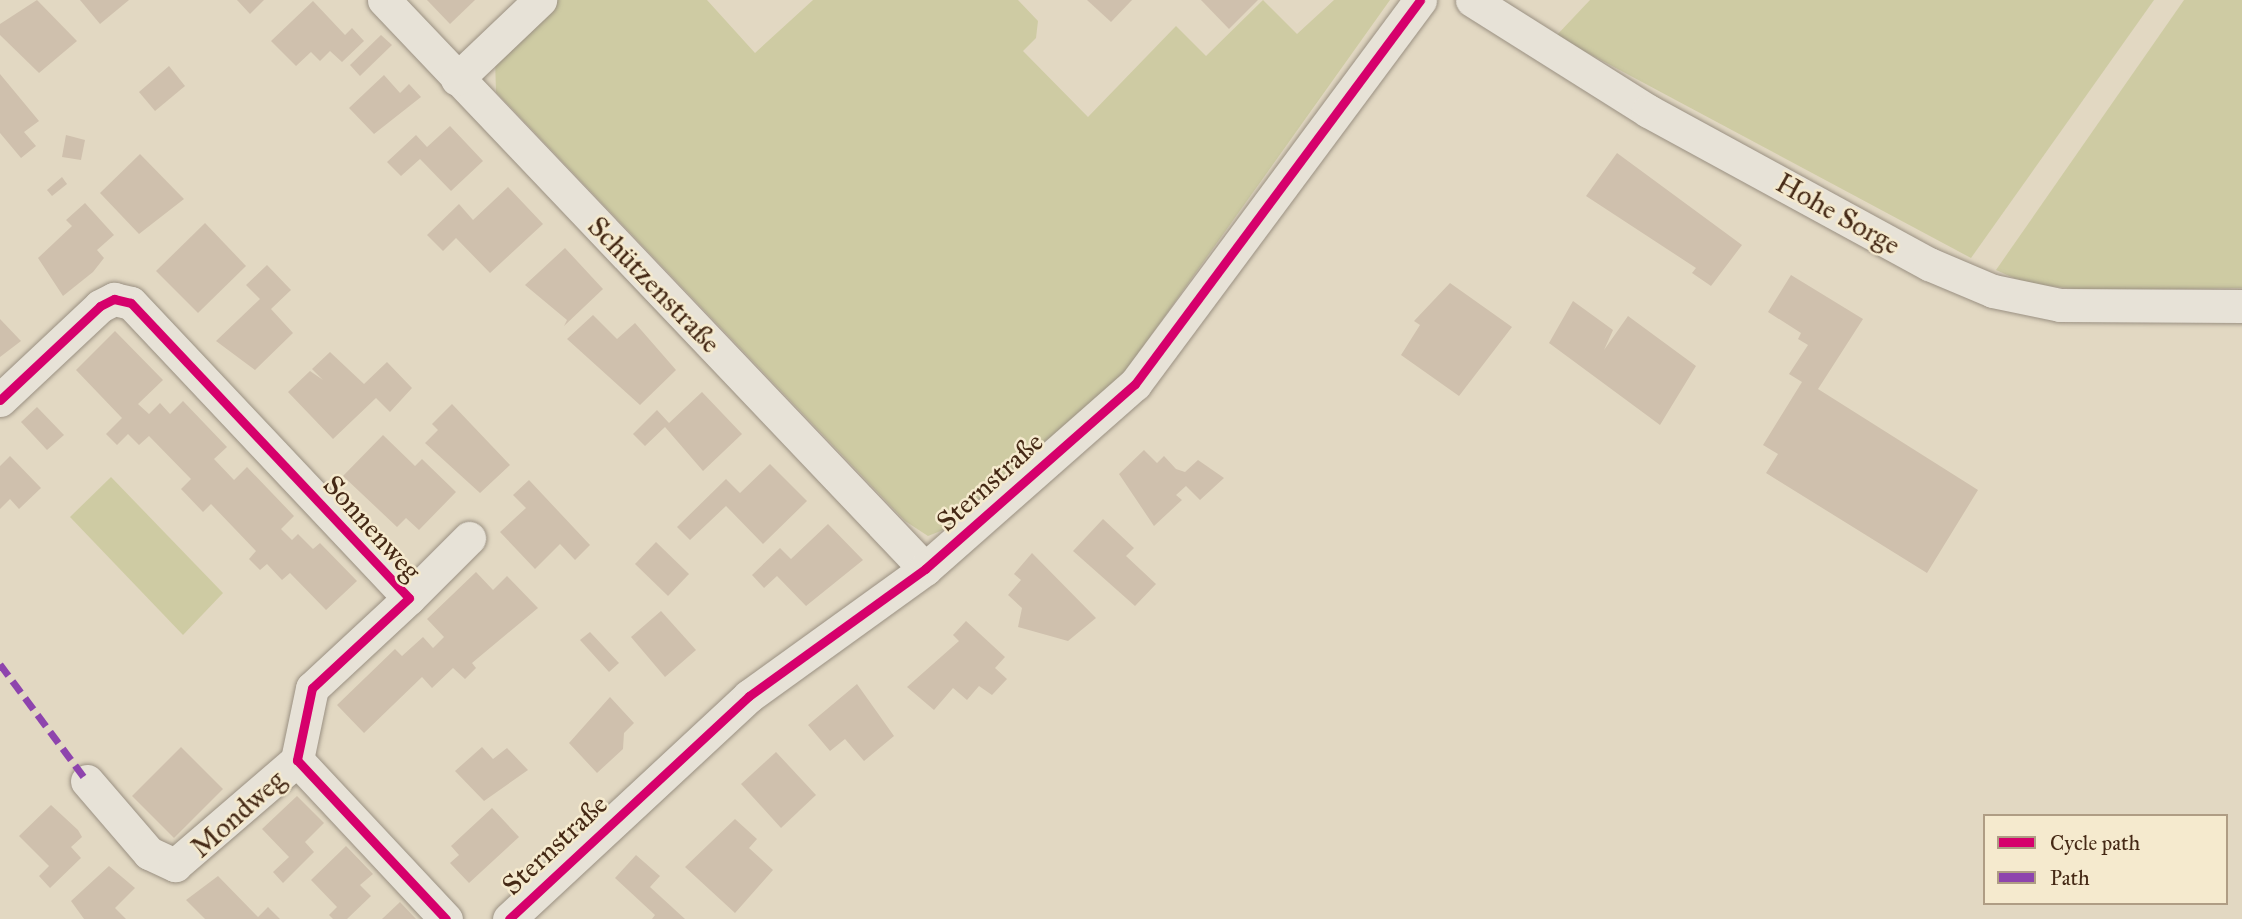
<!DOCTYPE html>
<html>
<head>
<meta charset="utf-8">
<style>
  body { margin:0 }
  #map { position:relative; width:2242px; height:919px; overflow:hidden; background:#e2d8c2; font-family:"IM FELL Great Primer",serif }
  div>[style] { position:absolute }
  .green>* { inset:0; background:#cecba3 }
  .building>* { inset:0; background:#cfc0ad }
  .roads { filter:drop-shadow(0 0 2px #9a9082) drop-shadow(0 0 2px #9a9082) }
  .street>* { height:33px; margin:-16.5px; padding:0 16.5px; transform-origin:16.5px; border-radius:16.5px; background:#e7e2d7 }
  .quiet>* { height:7px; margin-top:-3.5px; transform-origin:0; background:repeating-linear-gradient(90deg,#8e44ad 0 14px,transparent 0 21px) }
  .cycleway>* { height:9px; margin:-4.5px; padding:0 4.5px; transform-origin:4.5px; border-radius:4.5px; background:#d6006c }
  span { translate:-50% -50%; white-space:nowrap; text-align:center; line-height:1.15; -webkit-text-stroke:5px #f5eace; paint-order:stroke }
  .street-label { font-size:28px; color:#452915 }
  .legend { position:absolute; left:1983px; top:814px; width:245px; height:91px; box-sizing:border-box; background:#f5eace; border:2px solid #af9d84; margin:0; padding:9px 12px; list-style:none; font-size:21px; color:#452915 }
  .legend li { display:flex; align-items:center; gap:14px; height:35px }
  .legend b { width:35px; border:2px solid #af9d84 }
</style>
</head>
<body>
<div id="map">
  <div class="green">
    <i style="clip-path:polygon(555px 0,707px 0,755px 53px,813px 0,1018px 0,1038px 21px,1036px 38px,1023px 51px,1088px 117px,1176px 26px,1206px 56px,1263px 0,1297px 34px,1334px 0,1390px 0,1120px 379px,953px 526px,928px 536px,905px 521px,496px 92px,495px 58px)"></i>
    <i style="clip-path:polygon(1590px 0,2154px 0,1971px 258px,1556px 36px)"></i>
    <i style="clip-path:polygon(2184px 0,2242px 0,2242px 288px,2091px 291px,2025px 283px,1996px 270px)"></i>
    <i style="clip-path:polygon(111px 477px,223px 593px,183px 635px,70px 517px)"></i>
  </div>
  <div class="building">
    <i style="clip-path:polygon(37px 0,77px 41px,39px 73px,0 35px,0 24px)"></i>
    <i style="clip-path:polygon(80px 0,129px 0,100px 24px)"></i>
    <i style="clip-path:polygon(237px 0,264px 0,250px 14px)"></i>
    <i style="clip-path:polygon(427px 0,475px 0,450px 24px)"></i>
    <i style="clip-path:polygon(1087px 0,1132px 0,1111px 22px)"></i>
    <i style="clip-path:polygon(1201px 0,1258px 0,1229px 29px)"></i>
    <i style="clip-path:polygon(313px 1px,345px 35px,352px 28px,364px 41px,342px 62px,330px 51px,320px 61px,311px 52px,296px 66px,271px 41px)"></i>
    <i style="clip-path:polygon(381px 35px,392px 45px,360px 76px,350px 65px)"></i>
    <i style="clip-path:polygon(169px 66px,185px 86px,155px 111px,139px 92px)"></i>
    <i style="clip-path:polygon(0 74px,39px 121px,24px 132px,36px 146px,21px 158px,0 133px)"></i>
    <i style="clip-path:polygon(384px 75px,400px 93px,409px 84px,421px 97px,374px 134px,349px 108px)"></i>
    <i style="clip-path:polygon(450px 126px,483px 161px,451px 191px,420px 159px,401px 176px,387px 162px,416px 135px,427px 147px)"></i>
    <i style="clip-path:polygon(66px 135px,85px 140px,81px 160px,62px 157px)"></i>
    <i style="clip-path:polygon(1617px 153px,1742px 245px,1711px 286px,1692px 273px,1696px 268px,1586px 196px)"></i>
    <i style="clip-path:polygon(140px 154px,184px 199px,139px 234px,100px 193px)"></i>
    <i style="clip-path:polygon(62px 177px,67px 184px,52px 196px,47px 190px)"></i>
    <i style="clip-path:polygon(508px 187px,543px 224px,490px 273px,456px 238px,443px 251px,427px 235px,459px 204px,473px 220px)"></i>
    <i style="clip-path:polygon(85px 203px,114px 235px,97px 250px,104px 258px,93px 272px,63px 296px,38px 258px,72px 226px,66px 220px)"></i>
    <i style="clip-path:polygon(205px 223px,246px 266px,198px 313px,156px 271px)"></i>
    <i style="clip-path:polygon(565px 248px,603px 289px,564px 326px,567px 320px,525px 285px)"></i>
    <i style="clip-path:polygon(267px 265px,291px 290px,271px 309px,293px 333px,255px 370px,216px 341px,260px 299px,246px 285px)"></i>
    <i style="clip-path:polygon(1791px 275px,1863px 319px,1818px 389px,1978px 490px,1927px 573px,1766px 473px,1778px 454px,1763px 445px,1802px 382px,1789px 374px,1808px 345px,1798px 339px,1801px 333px,1768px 312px)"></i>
    <i style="clip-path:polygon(1450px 283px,1512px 327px,1459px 396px,1401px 355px,1420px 325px,1414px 321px)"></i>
    <i style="clip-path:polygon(1573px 301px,1613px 330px,1604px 350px,1628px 316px,1696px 366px,1660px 425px,1549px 343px)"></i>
    <i style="clip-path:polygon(593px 315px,617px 339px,635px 323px,676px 370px,640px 405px,567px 339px)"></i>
    <i style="clip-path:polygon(0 319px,21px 341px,0 357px)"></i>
    <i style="clip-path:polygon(115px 331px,163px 380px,138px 404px,149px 414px,160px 403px,170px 414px,183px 401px,227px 447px,214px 459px,234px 480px,247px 467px,294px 516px,281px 529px,292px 540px,298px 534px,313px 549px,320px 543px,357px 581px,326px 610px,290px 573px,282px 580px,267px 564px,260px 570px,249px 559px,256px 551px,211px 504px,203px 512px,181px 489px,191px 479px,149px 436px,139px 445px,128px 434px,117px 445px,106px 434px,122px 418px,76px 370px)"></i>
    <i style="clip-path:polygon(330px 352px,364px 384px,387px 362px,412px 388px,390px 412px,376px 398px,333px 439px,288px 392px,310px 371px,323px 380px,312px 369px)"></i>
    <i style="clip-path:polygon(702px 392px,742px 434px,703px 471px,665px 427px,645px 446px,633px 434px,657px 410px,669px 423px)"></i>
    <i style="clip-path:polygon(452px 404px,510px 465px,480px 493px,425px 443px,438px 430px,432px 424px)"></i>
    <i style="clip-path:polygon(37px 407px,64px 435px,47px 450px,21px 422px)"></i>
    <i style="clip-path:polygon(383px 435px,415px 466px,422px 459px,456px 492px,419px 530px,406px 518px,397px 527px,343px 476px)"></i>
    <i style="clip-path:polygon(1144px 450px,1157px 463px,1164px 456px,1176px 469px,1185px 472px,1198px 460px,1224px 478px,1200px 500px,1186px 486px,1176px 495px,1182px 500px,1154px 526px,1119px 474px)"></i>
    <i style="clip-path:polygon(10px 456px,41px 488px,19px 509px,10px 499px,0 509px,0 466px)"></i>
    <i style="clip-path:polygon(770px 464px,807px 501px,763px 544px,726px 506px,690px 540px,677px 527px,726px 479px,740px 493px)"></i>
    <i style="clip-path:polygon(529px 480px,590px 545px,575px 560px,560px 544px,535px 569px,500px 532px,526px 508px,513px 495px)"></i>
    <i style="clip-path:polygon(1103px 519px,1134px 548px,1126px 556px,1156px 584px,1135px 606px,1073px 551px)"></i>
    <i style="clip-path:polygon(828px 524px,863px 560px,806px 606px,777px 576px,764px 588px,752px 575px,780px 548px,791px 559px)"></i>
    <i style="clip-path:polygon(656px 542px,689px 574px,668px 596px,635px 564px)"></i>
    <i style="clip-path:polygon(1032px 553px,1096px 618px,1068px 641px,1018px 627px,1022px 608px,1008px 595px,1021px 580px,1014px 574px)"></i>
    <i style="clip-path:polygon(476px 572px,493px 590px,507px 576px,538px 608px,472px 663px,476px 668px,465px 679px,453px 668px,432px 688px,422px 677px,364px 733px,337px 705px,395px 649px,402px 656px,423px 637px,433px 648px,444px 637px,427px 619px)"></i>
    <i style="clip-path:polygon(661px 611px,696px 650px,665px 677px,631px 637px)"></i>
    <i style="clip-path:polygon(966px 621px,1005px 657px,995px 668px,1007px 679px,992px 695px,979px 686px,967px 700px,953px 688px,934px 710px,907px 687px,959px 641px,953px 635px)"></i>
    <i style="clip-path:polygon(590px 632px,619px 663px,609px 672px,580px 640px)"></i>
    <i style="clip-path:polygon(857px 684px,894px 736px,864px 761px,845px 739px,830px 751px,808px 725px)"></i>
    <i style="clip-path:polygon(610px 697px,634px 723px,624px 733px,623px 749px,597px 773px,569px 743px)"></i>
    <i style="clip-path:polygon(181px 747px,223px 789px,174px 838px,132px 796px)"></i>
    <i style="clip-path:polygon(482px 747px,493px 759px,507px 748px,528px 770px,484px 801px,455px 771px)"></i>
    <i style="clip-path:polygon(776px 752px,816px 795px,781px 828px,741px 784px)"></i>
    <i style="clip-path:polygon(297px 796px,324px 823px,305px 842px,314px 852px,283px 883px,273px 872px,289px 857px,262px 829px)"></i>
    <i style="clip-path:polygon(51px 805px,78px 830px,82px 837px,71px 847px,81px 858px,50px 888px,39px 876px,49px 866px,19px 836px)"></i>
    <i style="clip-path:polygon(492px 808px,519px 837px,469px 883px,450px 863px,459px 855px,451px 846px)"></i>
    <i style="clip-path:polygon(735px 819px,757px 839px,749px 848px,773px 870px,735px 913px,685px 867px)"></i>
    <i style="clip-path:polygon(346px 846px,373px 874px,360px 885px,371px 896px,347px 919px,333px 919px,329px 915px,337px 907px,311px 880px)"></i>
    <i style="clip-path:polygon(636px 855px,660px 876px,650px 887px,685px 919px,652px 919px,655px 915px,615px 878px)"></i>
    <i style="clip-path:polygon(109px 866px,135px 888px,115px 908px,126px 919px,84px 919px,71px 901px)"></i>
    <i style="clip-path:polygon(218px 876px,258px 917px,268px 907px,280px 919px,205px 919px,186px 900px)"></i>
    <i style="clip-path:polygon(400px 902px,416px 919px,382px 919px)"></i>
  </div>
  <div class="roads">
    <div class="street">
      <i style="left:384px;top:0;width:785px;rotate:46.44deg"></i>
      <i style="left:1472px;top:0;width:208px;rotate:32.2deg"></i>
      <i style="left:1648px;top:111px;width:320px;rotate:28.6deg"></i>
      <i style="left:1929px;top:264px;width:69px;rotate:22.9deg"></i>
      <i style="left:1993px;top:291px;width:68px;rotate:11.8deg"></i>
      <i style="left:2060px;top:305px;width:182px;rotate:0.3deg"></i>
      <i style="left:457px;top:79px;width:115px;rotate:-43.6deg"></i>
      <i style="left:0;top:400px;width:137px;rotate:-43.2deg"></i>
      <i style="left:100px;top:306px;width:16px;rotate:-27deg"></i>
      <i style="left:114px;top:299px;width:17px;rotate:13deg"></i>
      <i style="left:131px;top:303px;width:405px;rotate:46.7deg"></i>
      <i style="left:409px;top:598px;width:132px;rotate:137.1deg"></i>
      <i style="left:312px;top:688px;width:74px;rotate:101.8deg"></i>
      <i style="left:297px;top:760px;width:218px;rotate:46.9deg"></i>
      <i style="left:409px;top:598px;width:85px;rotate:-45deg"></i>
      <i style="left:87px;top:781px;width:95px;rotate:49.3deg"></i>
      <i style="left:149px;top:853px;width:29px;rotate:25deg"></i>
      <i style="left:175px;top:865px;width:161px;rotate:-40.7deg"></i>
      <i style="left:509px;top:919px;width:328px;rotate:-42.9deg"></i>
      <i style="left:749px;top:696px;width:217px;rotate:-35.8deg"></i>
      <i style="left:925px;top:569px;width:280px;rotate:-41.4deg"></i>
      <i style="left:1135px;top:384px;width:478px;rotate:-53.4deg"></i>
    </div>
  </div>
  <div class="quiet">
    <i style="left:0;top:664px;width:146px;rotate:53.4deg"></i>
  </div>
  <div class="cycleway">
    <i style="left:0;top:400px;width:137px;rotate:-43.2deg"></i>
    <i style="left:100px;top:306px;width:16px;rotate:-27deg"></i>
    <i style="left:114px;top:299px;width:17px;rotate:13deg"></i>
    <i style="left:131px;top:303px;width:405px;rotate:46.7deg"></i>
    <i style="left:409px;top:598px;width:132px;rotate:137.1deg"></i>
    <i style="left:312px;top:688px;width:74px;rotate:101.8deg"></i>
    <i style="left:297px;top:760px;width:218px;rotate:46.9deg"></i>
    <i style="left:509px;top:919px;width:328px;rotate:-42.9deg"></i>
    <i style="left:749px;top:696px;width:217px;rotate:-35.8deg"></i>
    <i style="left:925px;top:569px;width:280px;rotate:-41.4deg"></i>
    <i style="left:1135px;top:384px;width:478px;rotate:-53.4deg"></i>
  </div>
  <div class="street-label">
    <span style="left:1838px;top:214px;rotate:29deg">Hohe Sorge</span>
    <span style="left:654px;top:285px;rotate:46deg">Schützenstraße</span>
    <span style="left:990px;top:482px;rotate:-42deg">Sternstraße</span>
    <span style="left:372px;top:528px;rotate:48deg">Sonnenweg</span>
    <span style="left:238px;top:814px;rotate:-42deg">Mondweg</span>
    <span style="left:555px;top:845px;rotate:-43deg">Sternstraße</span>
  </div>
  <ul class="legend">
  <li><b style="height:9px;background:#d6006c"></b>Cycle path</li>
  <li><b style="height:9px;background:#8e44ad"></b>Path</li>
  </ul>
</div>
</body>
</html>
